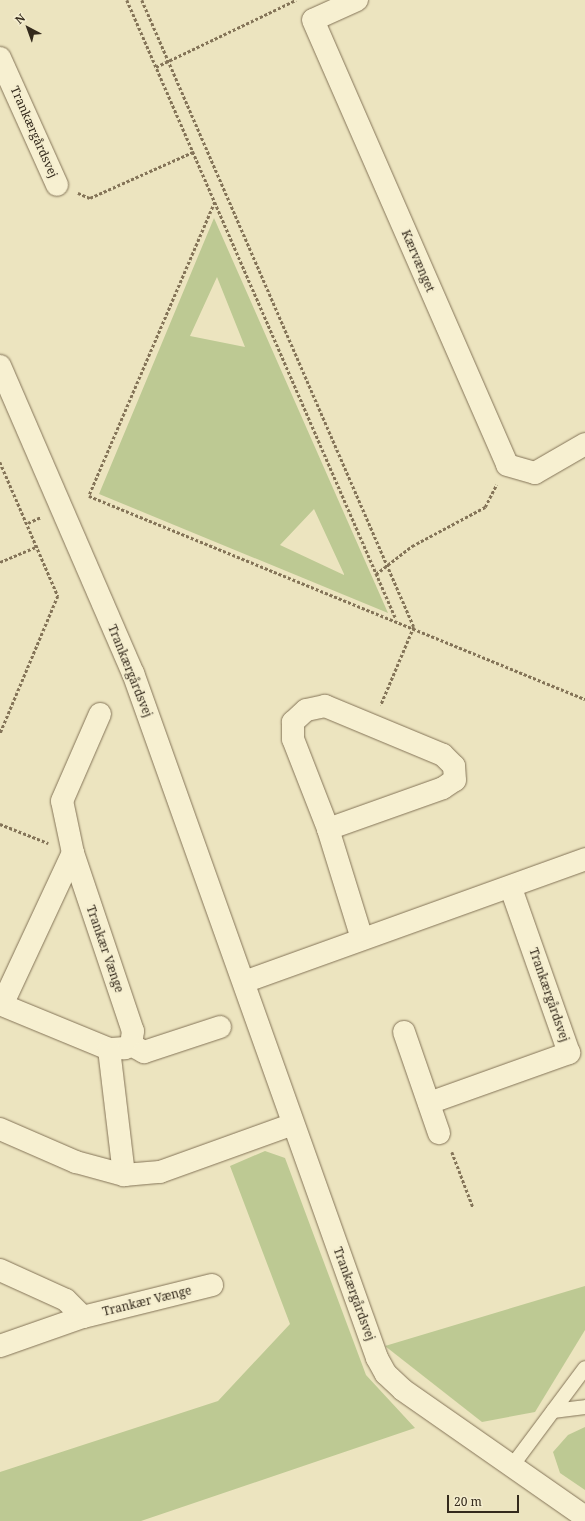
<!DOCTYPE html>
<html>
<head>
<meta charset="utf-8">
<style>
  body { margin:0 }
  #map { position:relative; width:585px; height:1521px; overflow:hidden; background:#ece4bf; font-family:"Noto Serif",serif }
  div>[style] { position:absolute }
  .green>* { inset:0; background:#bdc993 }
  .path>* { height:2.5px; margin-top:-1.25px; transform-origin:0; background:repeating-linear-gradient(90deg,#847458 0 3px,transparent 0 5px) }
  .roads { filter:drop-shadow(0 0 1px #847458) drop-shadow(0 0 1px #847458) }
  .lane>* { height:14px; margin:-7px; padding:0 7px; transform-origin:7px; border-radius:7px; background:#f7f0d1 }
  .street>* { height:22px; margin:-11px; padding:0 11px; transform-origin:11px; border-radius:11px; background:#f7f0d1 }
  span { translate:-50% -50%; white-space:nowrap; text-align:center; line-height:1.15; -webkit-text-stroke:3.5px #f4edce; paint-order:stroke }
  .street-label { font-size:12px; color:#342a1c }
  .north { position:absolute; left:8px; top:8px; width:40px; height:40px; -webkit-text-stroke:3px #f4edce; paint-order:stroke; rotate:319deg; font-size:11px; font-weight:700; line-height:16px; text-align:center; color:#342a1c }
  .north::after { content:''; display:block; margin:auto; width:14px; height:18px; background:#342a1c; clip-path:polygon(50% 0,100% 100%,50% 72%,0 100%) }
  .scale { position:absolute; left:447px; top:1495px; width:72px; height:18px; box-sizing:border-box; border:2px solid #342a1c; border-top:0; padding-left:5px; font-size:12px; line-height:14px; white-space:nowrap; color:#342a1c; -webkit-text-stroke:3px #f4edce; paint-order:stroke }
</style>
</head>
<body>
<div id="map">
  <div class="green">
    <i style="clip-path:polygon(evenodd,214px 218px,388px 613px,99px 494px,214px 218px,217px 277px,245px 347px,190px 336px,217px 277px,214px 218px,314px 509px,344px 574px,344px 575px,280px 545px,314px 509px)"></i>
    <i style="clip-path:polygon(265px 1151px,285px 1158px,366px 1375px,415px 1428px,141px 1521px,0 1521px,0 1472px,218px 1401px,290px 1324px,230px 1166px)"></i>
    <i style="clip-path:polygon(585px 1286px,585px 1330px,535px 1412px,482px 1422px,385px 1346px)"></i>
    <i style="clip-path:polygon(585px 1427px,585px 1490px,560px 1473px,553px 1452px,568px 1435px)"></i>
  </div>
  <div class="path">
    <i style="left:127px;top:0;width:675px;rotate:66.51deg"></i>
    <i style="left:142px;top:0;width:683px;rotate:66.55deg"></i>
    <i style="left:414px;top:627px;width:85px;rotate:112.9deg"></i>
    <i style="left:156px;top:67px;width:155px;rotate:-25.6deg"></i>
    <i style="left:78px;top:193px;width:13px;rotate:23deg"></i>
    <i style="left:90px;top:198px;width:113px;rotate:-24.1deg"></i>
    <i style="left:215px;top:202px;width:320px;rotate:113.2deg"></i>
    <i style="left:89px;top:496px;width:536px;rotate:22.26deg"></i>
    <i style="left:0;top:462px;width:146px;rotate:66.6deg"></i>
    <i style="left:58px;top:596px;width:150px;rotate:112.8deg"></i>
    <i style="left:28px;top:523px;width:14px;rotate:-25deg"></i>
    <i style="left:0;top:562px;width:41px;rotate:-22.8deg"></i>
    <i style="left:376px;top:574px;width:46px;rotate:-37.9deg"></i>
    <i style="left:412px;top:546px;width:83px;rotate:-28.1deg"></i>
    <i style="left:485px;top:507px;width:25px;rotate:-63deg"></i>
    <i style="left:0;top:824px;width:52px;rotate:21.6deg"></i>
    <i style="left:452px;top:1152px;width:59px;rotate:69.1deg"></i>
  </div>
  <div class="roads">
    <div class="lane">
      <i style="left:553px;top:1411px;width:32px;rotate:-7deg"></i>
      <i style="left:512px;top:1466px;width:122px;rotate:-53.3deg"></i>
    </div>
    <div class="street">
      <i style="left:357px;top:0;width:48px;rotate:155.6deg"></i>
      <i style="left:313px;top:20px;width:485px;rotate:66.4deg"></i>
      <i style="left:507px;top:465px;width:29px;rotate:16deg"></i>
      <i style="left:535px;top:473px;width:58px;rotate:-30.1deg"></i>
      <i style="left:0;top:58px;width:139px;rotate:65.8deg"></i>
      <i style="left:0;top:366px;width:335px;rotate:66.6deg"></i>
      <i style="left:133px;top:673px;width:727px;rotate:70.39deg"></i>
      <i style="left:377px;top:1358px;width:18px;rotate:61deg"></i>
      <i style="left:386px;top:1374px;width:23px;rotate:43deg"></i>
      <i style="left:403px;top:1390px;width:222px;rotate:34.9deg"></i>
      <i style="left:328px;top:829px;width:122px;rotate:-19.6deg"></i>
      <i style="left:443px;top:788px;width:14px;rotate:-34deg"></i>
      <i style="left:455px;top:780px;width:14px;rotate:-94deg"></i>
      <i style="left:454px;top:766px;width:16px;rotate:-135deg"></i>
      <i style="left:443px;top:755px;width:128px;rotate:-157.4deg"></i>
      <i style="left:325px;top:706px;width:19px;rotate:168deg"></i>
      <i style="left:306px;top:710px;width:18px;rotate:137deg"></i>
      <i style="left:293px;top:722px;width:17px;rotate:90deg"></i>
      <i style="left:293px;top:739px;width:97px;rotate:68.7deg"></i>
      <i style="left:328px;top:829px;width:115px;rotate:72.8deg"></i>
      <i style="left:73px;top:853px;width:188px;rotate:71.4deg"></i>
      <i style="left:133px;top:1031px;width:14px;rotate:98deg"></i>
      <i style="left:131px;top:1045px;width:7px;rotate:153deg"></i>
      <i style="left:125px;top:1048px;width:16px;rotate:176deg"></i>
      <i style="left:109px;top:1049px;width:116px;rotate:-157.6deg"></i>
      <i style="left:2px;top:1005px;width:168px;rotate:-65deg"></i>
      <i style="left:73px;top:853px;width:53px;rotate:-101.9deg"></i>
      <i style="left:62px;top:801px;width:95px;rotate:-66.4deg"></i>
      <i style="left:244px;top:982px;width:363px;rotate:-19.8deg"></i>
      <i style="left:404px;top:1032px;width:107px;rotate:70.9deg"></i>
      <i style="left:131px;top:1045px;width:15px;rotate:28deg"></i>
      <i style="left:144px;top:1052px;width:80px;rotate:-18.2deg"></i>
      <i style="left:109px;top:1049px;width:127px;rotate:83.2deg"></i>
      <i style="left:429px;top:1103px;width:149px;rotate:-19.7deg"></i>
      <i style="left:569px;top:1053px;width:175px;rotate:-109.4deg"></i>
      <i style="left:0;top:1129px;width:83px;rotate:23.5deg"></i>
      <i style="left:76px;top:1162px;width:50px;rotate:15.2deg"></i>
      <i style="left:124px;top:1175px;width:36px;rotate:-5deg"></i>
      <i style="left:160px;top:1172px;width:141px;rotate:-19.8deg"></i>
      <i style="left:0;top:1270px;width:72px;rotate:24.4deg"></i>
      <i style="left:66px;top:1300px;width:24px;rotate:45deg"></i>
      <i style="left:0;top:1346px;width:88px;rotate:-19.3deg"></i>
      <i style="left:83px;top:1317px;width:133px;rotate:-13.9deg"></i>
    </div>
  </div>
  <div class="street-label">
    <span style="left:34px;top:132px;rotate:66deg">Trankærgårdsvej</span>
    <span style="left:418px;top:261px;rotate:67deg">Kærvænget</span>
    <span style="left:130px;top:671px;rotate:68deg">Trankærgårdsvej</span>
    <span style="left:105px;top:949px;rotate:71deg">Trankær Vænge</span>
    <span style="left:549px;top:995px;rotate:71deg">Trankærgårdsvej</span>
    <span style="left:354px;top:1294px;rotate:70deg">Trankærgårdsvej</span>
    <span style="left:147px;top:1301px;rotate:-14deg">Trankær Vænge</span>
  </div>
  <div class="north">N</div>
  <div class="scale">20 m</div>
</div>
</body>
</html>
